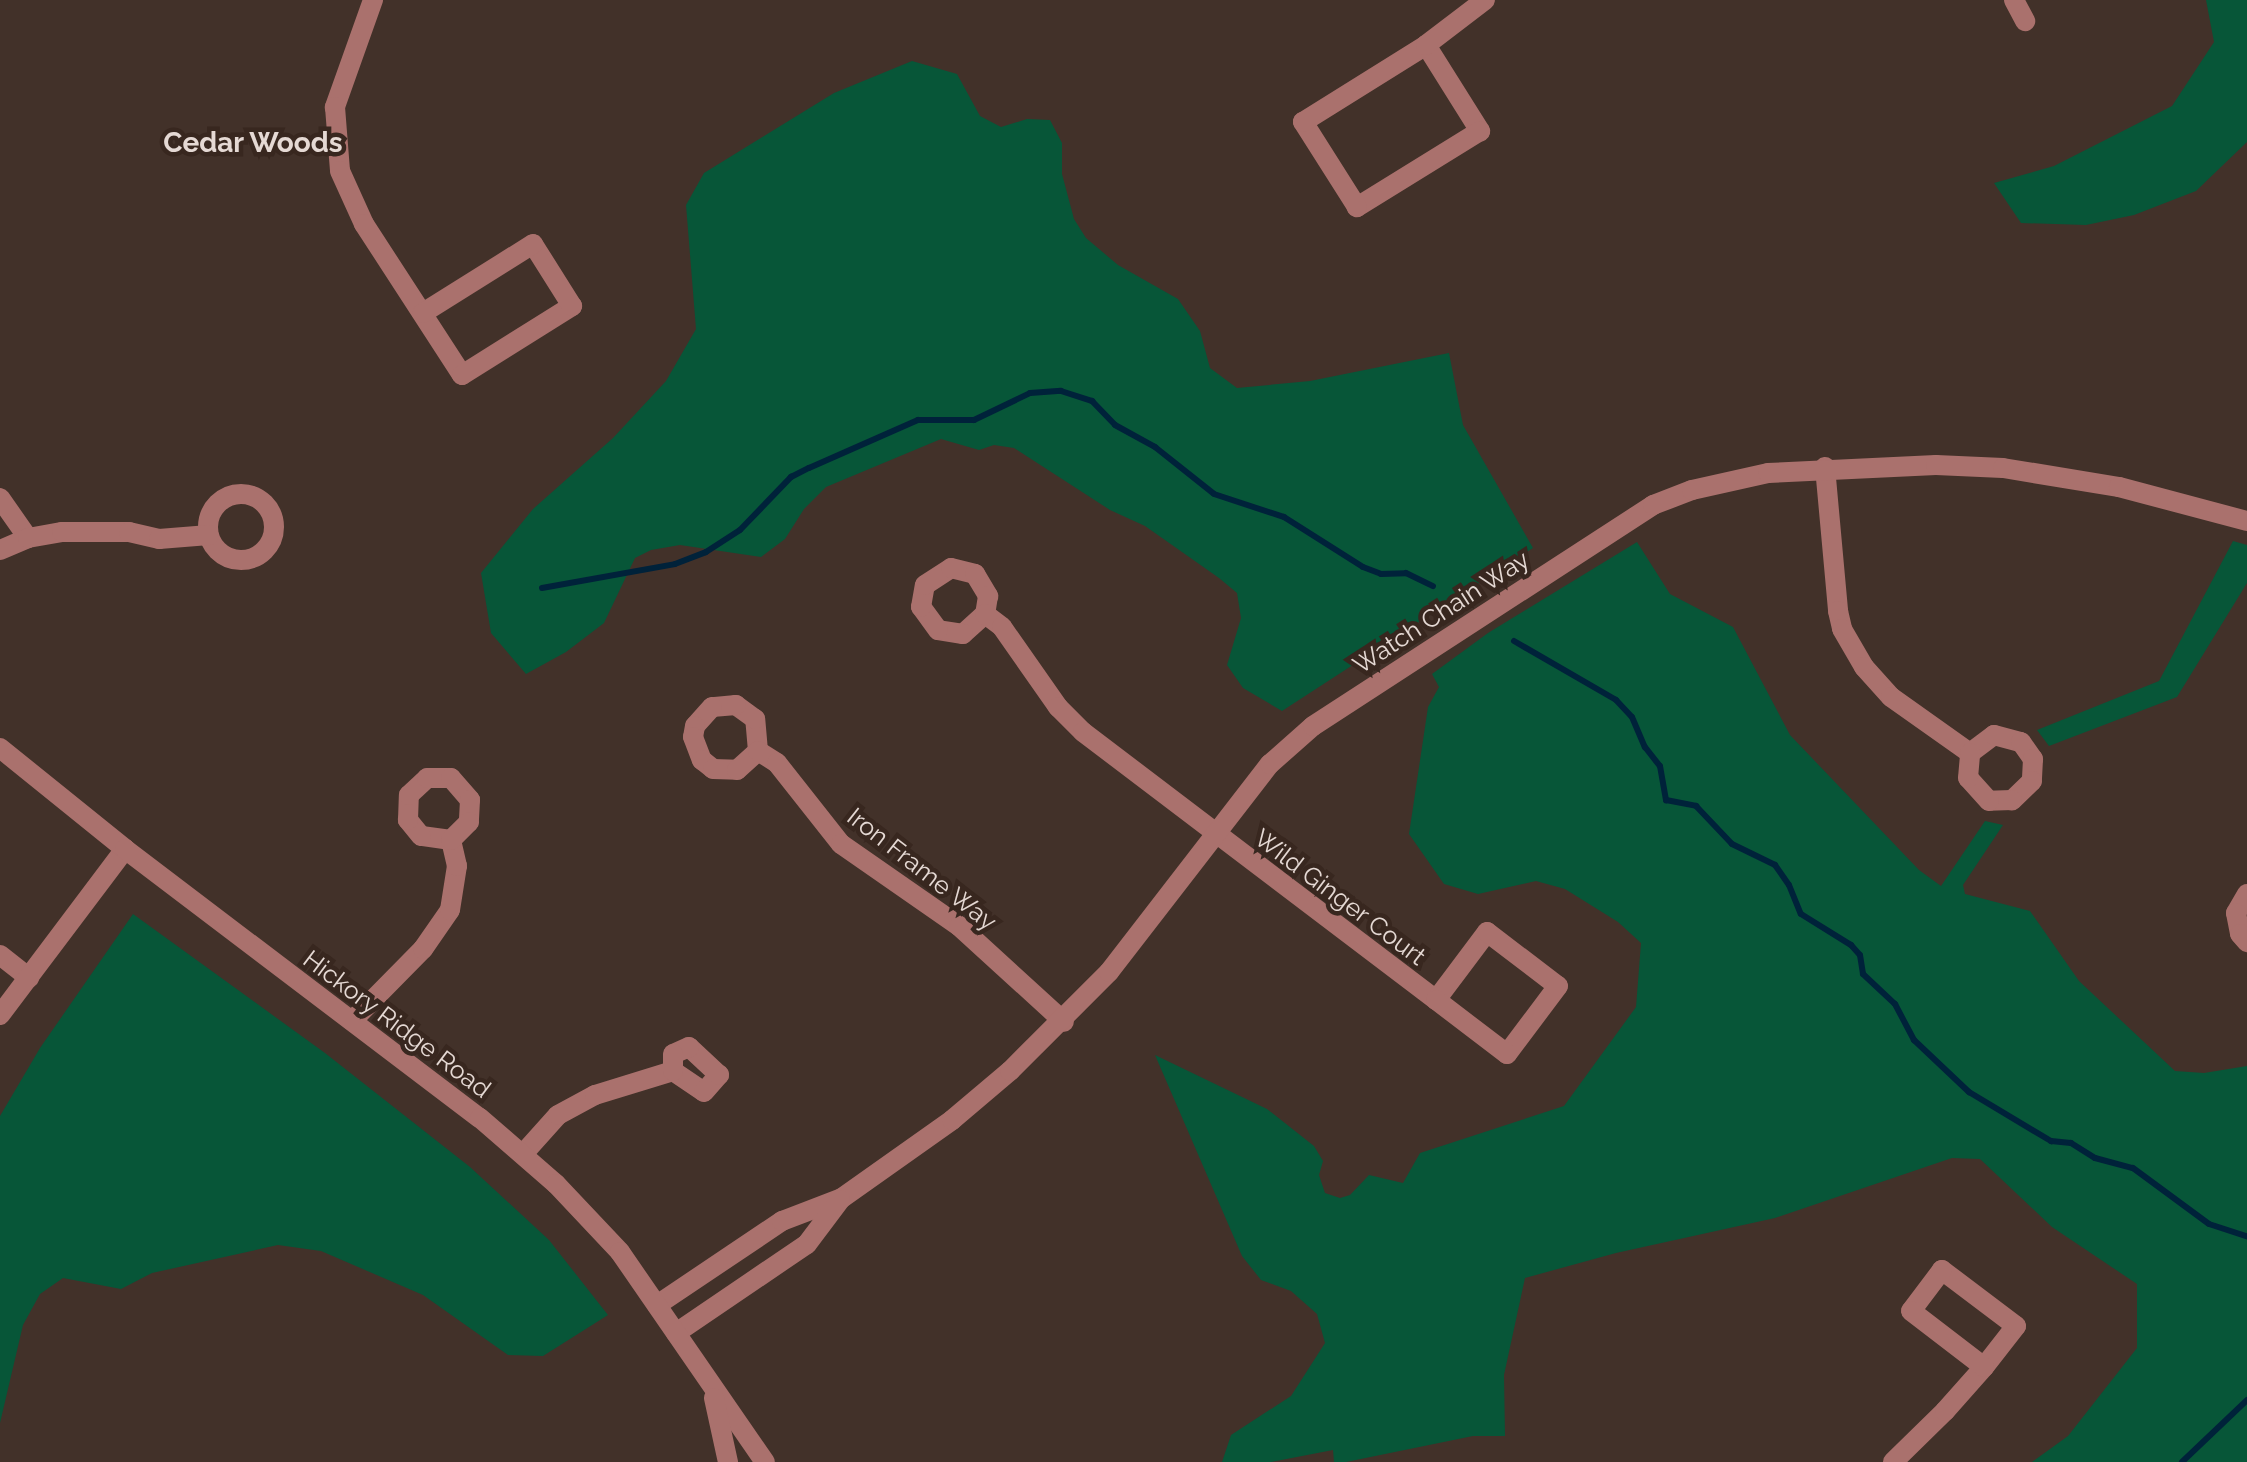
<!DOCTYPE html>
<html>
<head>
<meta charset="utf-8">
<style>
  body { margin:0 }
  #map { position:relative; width:2247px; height:1462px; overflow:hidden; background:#423129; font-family:Raleway,sans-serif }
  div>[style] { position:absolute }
  .green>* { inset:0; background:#075638 }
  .stream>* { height:6px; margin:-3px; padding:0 3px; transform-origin:3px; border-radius:3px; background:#00223a }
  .minor>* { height:20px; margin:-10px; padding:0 10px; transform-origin:10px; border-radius:10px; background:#aa716d }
  .minor>.ring { margin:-10px; padding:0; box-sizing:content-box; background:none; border:20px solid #aa716d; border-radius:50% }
  .tertiary>* { height:20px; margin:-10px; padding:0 10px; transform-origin:10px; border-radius:10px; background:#aa716d }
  span { translate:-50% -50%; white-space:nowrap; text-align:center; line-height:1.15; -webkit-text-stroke:9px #38271f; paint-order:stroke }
  .street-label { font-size:25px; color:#e5d9d4 }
  .neighbourhood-label { font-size:28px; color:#e5d9d4; font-weight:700 }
</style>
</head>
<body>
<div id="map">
  <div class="green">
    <i style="clip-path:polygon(2206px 0,2247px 0,2247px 142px,2196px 191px,2134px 215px,2086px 225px,2021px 223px,1994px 183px,2054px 166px,2172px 106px,2214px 42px)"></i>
    <i style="clip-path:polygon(912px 61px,957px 74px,980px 116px,1001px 127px,1027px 119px,1050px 120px,1062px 143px,1062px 174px,1074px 219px,1086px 238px,1118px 265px,1178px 299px,1200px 331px,1210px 368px,1237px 388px,1310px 381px,1449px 353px,1463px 425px,1533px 548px,1282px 711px,1243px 688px,1227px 665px,1241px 618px,1237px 593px,1219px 578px,1145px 526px,1110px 510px,1014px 448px,994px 445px,979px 450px,941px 439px,826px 487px,804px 509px,785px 539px,761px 557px,680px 545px,651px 550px,635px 558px,604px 623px,566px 652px,526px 674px,491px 633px,481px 573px,533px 509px,613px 438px,666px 381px,696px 329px,686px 205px,704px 173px,834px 93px)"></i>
    <i style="clip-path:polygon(2233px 541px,2247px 545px,2247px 583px,2177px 697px,2049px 746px,2037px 730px,2159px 681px)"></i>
    <i style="clip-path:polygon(1637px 542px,1670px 594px,1733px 627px,1790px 735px,1919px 870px,1941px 886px,1985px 821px,2003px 825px,1963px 885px,1965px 894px,2030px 911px,2079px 981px,2175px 1071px,2204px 1073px,2247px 1066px,2247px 1462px,2032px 1462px,2068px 1436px,2137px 1348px,2137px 1284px,2052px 1227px,1980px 1159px,1952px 1158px,1775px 1218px,1616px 1253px,1525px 1278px,1504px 1375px,1505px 1436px,1473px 1436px,1346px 1462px,1334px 1462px,1333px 1450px,1271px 1462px,1222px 1462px,1231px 1435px,1291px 1396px,1325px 1343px,1317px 1314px,1291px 1291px,1261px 1280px,1242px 1256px,1155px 1055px,1267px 1109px,1314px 1146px,1323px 1161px,1319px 1175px,1325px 1193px,1340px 1198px,1350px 1195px,1369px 1175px,1403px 1183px,1420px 1153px,1564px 1106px,1636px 1007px,1641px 943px,1618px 922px,1565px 889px,1536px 881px,1478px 894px,1444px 884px,1409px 834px,1428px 707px,1439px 687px,1432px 674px,1488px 633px)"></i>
    <i style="clip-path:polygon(133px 914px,325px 1053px,470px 1167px,549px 1240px,608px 1315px,543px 1356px,508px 1355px,423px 1295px,321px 1251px,278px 1245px,152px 1273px,121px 1289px,63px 1278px,40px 1294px,23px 1325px,0 1423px,0 1116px,40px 1048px)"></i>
  </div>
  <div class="stream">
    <i style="left:542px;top:588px;width:135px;rotate:-10.2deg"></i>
    <i style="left:675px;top:564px;width:33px;rotate:-21deg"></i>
    <i style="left:706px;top:552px;width:40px;rotate:-32.9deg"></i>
    <i style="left:740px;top:530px;width:74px;rotate:-46.1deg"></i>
    <i style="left:791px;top:477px;width:20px;rotate:-27deg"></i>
    <i style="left:809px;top:468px;width:119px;rotate:-23.8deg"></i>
    <i style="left:918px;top:420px;width:56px"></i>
    <i style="left:974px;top:420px;width:62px;rotate:-25.7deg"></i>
    <i style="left:1030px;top:393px;width:31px;rotate:-4deg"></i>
    <i style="left:1061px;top:391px;width:33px;rotate:18deg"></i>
    <i style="left:1092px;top:401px;width:33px;rotate:46deg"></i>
    <i style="left:1115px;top:425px;width:46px;rotate:28.8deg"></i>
    <i style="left:1155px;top:447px;width:75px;rotate:38.5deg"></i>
    <i style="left:1214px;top:494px;width:74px;rotate:18.2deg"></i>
    <i style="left:1284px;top:517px;width:93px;rotate:32.3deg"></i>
    <i style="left:1363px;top:567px;width:19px;rotate:21deg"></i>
    <i style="left:1381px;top:574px;width:25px;rotate:-2deg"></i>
    <i style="left:1406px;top:573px;width:30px;rotate:26deg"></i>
    <i style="left:1514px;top:641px;width:118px;rotate:30deg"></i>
    <i style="left:1616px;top:700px;width:23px;rotate:47deg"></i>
    <i style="left:1632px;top:717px;width:33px;rotate:67deg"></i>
    <i style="left:1645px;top:747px;width:24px;rotate:52deg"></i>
    <i style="left:1660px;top:766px;width:35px;rotate:80deg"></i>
    <i style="left:1666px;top:800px;width:31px;rotate:11deg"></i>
    <i style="left:1696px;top:806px;width:52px;rotate:46.5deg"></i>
    <i style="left:1732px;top:844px;width:48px;rotate:26deg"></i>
    <i style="left:1775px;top:865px;width:24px;rotate:55deg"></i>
    <i style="left:1789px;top:885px;width:31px;rotate:68deg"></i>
    <i style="left:1801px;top:914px;width:59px;rotate:31.8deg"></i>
    <i style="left:1851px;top:945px;width:13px;rotate:48deg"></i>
    <i style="left:1860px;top:955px;width:19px;rotate:81deg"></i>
    <i style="left:1863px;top:974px;width:44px;rotate:43.2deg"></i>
    <i style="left:1895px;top:1004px;width:41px;rotate:62.2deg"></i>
    <i style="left:1914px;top:1040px;width:76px;rotate:43.4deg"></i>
    <i style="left:1969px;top:1092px;width:96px;rotate:30.9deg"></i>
    <i style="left:2051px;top:1141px;width:20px;rotate:6deg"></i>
    <i style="left:2071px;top:1143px;width:28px;rotate:32deg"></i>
    <i style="left:2095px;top:1158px;width:39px;rotate:15deg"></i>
    <i style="left:2133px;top:1168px;width:94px;rotate:36.4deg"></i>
    <i style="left:2209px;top:1224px;width:40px;rotate:18deg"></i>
    <i style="left:2182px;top:1462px;width:90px;rotate:-43.6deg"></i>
  </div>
  <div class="minor">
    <i style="left:373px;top:0;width:114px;rotate:109.6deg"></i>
    <i style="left:335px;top:107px;width:64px;rotate:85.5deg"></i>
    <i style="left:340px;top:171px;width:58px;rotate:65.6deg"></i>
    <i style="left:364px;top:224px;width:180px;rotate:57deg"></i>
    <i style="left:462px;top:375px;width:130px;rotate:-32.1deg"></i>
    <i style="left:572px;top:306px;width:73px;rotate:-122.2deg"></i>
    <i style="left:533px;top:244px;width:130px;rotate:147.9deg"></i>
    <i style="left:2014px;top:0;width:24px;rotate:62deg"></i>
    <i style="left:1426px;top:45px;width:102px;rotate:57.9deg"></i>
    <i style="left:1480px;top:131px;width:145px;rotate:148.3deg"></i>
    <i style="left:1357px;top:207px;width:101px;rotate:-122.4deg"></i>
    <i style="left:1303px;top:122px;width:145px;rotate:-32deg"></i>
    <i style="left:1426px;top:45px;width:74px;rotate:-37.3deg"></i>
    <i style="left:1825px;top:467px;width:145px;rotate:84.8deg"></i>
    <i style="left:1838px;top:611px;width:18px;rotate:77deg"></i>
    <i style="left:1842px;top:629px;width:44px;rotate:59.9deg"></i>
    <i style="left:1864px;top:667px;width:40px;rotate:48deg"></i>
    <i style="left:1891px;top:697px;width:97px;rotate:35.3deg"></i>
    <i style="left:1970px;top:753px;width:30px;rotate:-37deg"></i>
    <i style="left:1994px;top:735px;width:28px;rotate:15deg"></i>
    <i style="left:2021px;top:742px;width:21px;rotate:55deg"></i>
    <i style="left:2033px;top:759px;width:22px;rotate:93deg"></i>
    <i style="left:2032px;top:781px;width:28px;rotate:136deg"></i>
    <i style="left:2012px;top:800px;width:23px;rotate:178deg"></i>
    <i style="left:1989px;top:801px;width:31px;rotate:-132deg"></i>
    <i style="left:1968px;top:778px;width:25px;rotate:-85deg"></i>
    <i class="ring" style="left:208px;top:494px;width:46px;height:46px"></i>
    <i style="left:0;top:498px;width:49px;rotate:55deg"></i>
    <i style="left:0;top:550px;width:30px;rotate:-23deg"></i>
    <i style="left:28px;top:538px;width:35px;rotate:-10deg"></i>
    <i style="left:62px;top:532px;width:67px"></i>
    <i style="left:129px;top:532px;width:31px;rotate:13deg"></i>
    <i style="left:159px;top:539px;width:50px;rotate:-4.6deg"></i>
    <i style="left:985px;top:614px;width:30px;rotate:138deg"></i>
    <i style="left:963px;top:634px;width:25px;rotate:-171deg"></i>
    <i style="left:938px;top:630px;width:29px;rotate:-126deg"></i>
    <i style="left:921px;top:607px;width:22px;rotate:-80deg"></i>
    <i style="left:925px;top:585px;width:31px;rotate:-33deg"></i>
    <i style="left:951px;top:568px;width:25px;rotate:14deg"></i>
    <i style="left:975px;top:574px;width:26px;rotate:59deg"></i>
    <i style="left:988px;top:596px;width:18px;rotate:99deg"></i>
    <i style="left:985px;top:614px;width:21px;rotate:37deg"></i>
    <i style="left:1002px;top:627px;width:98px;rotate:55deg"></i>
    <i style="left:1058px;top:707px;width:35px;rotate:45deg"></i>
    <i style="left:1083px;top:732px;width:443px;rotate:37.2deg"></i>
    <i style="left:1436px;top:1000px;width:85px;rotate:-53.1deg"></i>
    <i style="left:1487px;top:932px;width:89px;rotate:37.3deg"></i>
    <i style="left:1558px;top:986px;width:85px;rotate:126.9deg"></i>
    <i style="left:1507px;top:1054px;width:89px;rotate:-142.7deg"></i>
    <i style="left:758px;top:751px;width:32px;rotate:-95deg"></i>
    <i style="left:755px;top:719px;width:24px;rotate:-144deg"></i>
    <i style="left:736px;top:705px;width:24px;rotate:175deg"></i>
    <i style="left:712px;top:707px;width:25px;rotate:132deg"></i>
    <i style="left:695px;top:726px;width:11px;rotate:100deg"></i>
    <i style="left:693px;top:737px;width:25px;rotate:69deg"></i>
    <i style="left:702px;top:760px;width:14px;rotate:39deg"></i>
    <i style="left:713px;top:769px;width:24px;rotate:2deg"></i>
    <i style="left:737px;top:770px;width:28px;rotate:-42deg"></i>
    <i style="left:758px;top:751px;width:22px;rotate:32deg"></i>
    <i style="left:777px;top:763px;width:103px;rotate:51.7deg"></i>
    <i style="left:841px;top:844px;width:144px;rotate:34.8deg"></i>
    <i style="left:959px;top:926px;width:142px;rotate:42.4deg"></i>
    <i style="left:2247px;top:894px;width:22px;rotate:120deg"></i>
    <i style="left:2236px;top:913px;width:21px;rotate:79deg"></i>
    <i style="left:2240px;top:934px;width:11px;rotate:49deg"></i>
    <i style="left:0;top:955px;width:37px;rotate:38deg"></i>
    <i style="left:0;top:1015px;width:208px;rotate:-53deg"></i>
    <i style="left:352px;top:1021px;width:101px;rotate:-45.4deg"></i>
    <i style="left:423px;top:949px;width:47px;rotate:-55.3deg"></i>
    <i style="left:450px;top:910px;width:45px;rotate:-81deg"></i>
    <i style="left:457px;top:866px;width:27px;rotate:-103deg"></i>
    <i style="left:451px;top:840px;width:30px;rotate:-172deg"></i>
    <i style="left:421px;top:836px;width:21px;rotate:-129deg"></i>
    <i style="left:408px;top:820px;width:25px;rotate:-88deg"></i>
    <i style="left:409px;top:795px;width:25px;rotate:-43deg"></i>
    <i style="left:427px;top:778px;width:24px"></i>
    <i style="left:451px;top:778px;width:29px;rotate:49deg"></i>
    <i style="left:470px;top:800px;width:22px;rotate:93deg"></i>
    <i style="left:469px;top:822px;width:25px;rotate:135deg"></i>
    <i style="left:523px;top:1154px;width:52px;rotate:-48.1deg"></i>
    <i style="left:558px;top:1115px;width:42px;rotate:-28.4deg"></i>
    <i style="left:595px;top:1095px;width:82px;rotate:-17.1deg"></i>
    <i style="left:673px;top:1071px;width:37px;rotate:34deg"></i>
    <i style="left:704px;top:1092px;width:23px;rotate:-49deg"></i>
    <i style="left:719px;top:1075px;width:41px;rotate:-137deg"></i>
    <i style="left:689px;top:1047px;width:17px;rotate:156deg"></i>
    <i style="left:673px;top:1054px;width:17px;rotate:90deg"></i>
    <i style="left:657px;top:1305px;width:151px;rotate:-33.9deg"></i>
    <i style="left:782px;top:1221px;width:64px;rotate:-21deg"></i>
    <i style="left:842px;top:1198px;width:135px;rotate:-35.3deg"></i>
    <i style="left:952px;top:1120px;width:76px;rotate:-40.2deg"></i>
    <i style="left:1010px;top:1071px;width:140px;rotate:-45deg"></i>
    <i style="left:1109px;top:972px;width:263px;rotate:-52.3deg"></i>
    <i style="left:1270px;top:764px;width:57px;rotate:-41.5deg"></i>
    <i style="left:1313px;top:726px;width:406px;rotate:-33deg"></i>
    <i style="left:1653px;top:505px;width:42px;rotate:-21deg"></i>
    <i style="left:1692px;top:490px;width:78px;rotate:-12.6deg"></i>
    <i style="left:1768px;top:473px;width:168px;rotate:-2.7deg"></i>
    <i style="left:1936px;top:465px;width:67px;rotate:2.6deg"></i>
    <i style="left:2003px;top:468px;width:118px;rotate:9.3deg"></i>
    <i style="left:2119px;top:487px;width:132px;rotate:14.9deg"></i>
    <i style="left:676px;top:1333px;width:158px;rotate:-34.2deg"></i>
    <i style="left:807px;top:1244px;width:55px;rotate:-53.1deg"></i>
    <i style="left:1893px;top:1462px;width:73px;rotate:-44.4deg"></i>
    <i style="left:1945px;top:1411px;width:59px;rotate:-48.4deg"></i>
    <i style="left:1984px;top:1367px;width:52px;rotate:-52deg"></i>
    <i style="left:2016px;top:1326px;width:93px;rotate:-142.9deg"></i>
    <i style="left:1942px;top:1270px;width:51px;rotate:127.1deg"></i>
    <i style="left:1911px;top:1311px;width:92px;rotate:37.5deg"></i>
  </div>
  <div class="tertiary">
    <i style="left:0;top:748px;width:161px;rotate:38.9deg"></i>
    <i style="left:125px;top:849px;width:445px;rotate:37.2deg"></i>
    <i style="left:480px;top:1118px;width:101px;rotate:41deg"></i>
    <i style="left:556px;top:1184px;width:93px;rotate:46.7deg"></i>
    <i style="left:620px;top:1252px;width:255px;rotate:55.4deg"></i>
    <i style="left:714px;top:1398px;width:66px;rotate:77.7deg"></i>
  </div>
  <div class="street-label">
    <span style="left:1441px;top:612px;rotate:-33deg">Watch Chain Way</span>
    <span style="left:922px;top:869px;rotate:38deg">Iron Frame Way</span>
    <span style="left:1340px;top:897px;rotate:37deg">Wild Ginger Court</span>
    <span style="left:397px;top:1024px;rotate:37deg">Hickory Ridge Road</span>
  </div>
  <div class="neighbourhood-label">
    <span style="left:253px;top:143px">Cedar Woods</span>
  </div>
</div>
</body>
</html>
